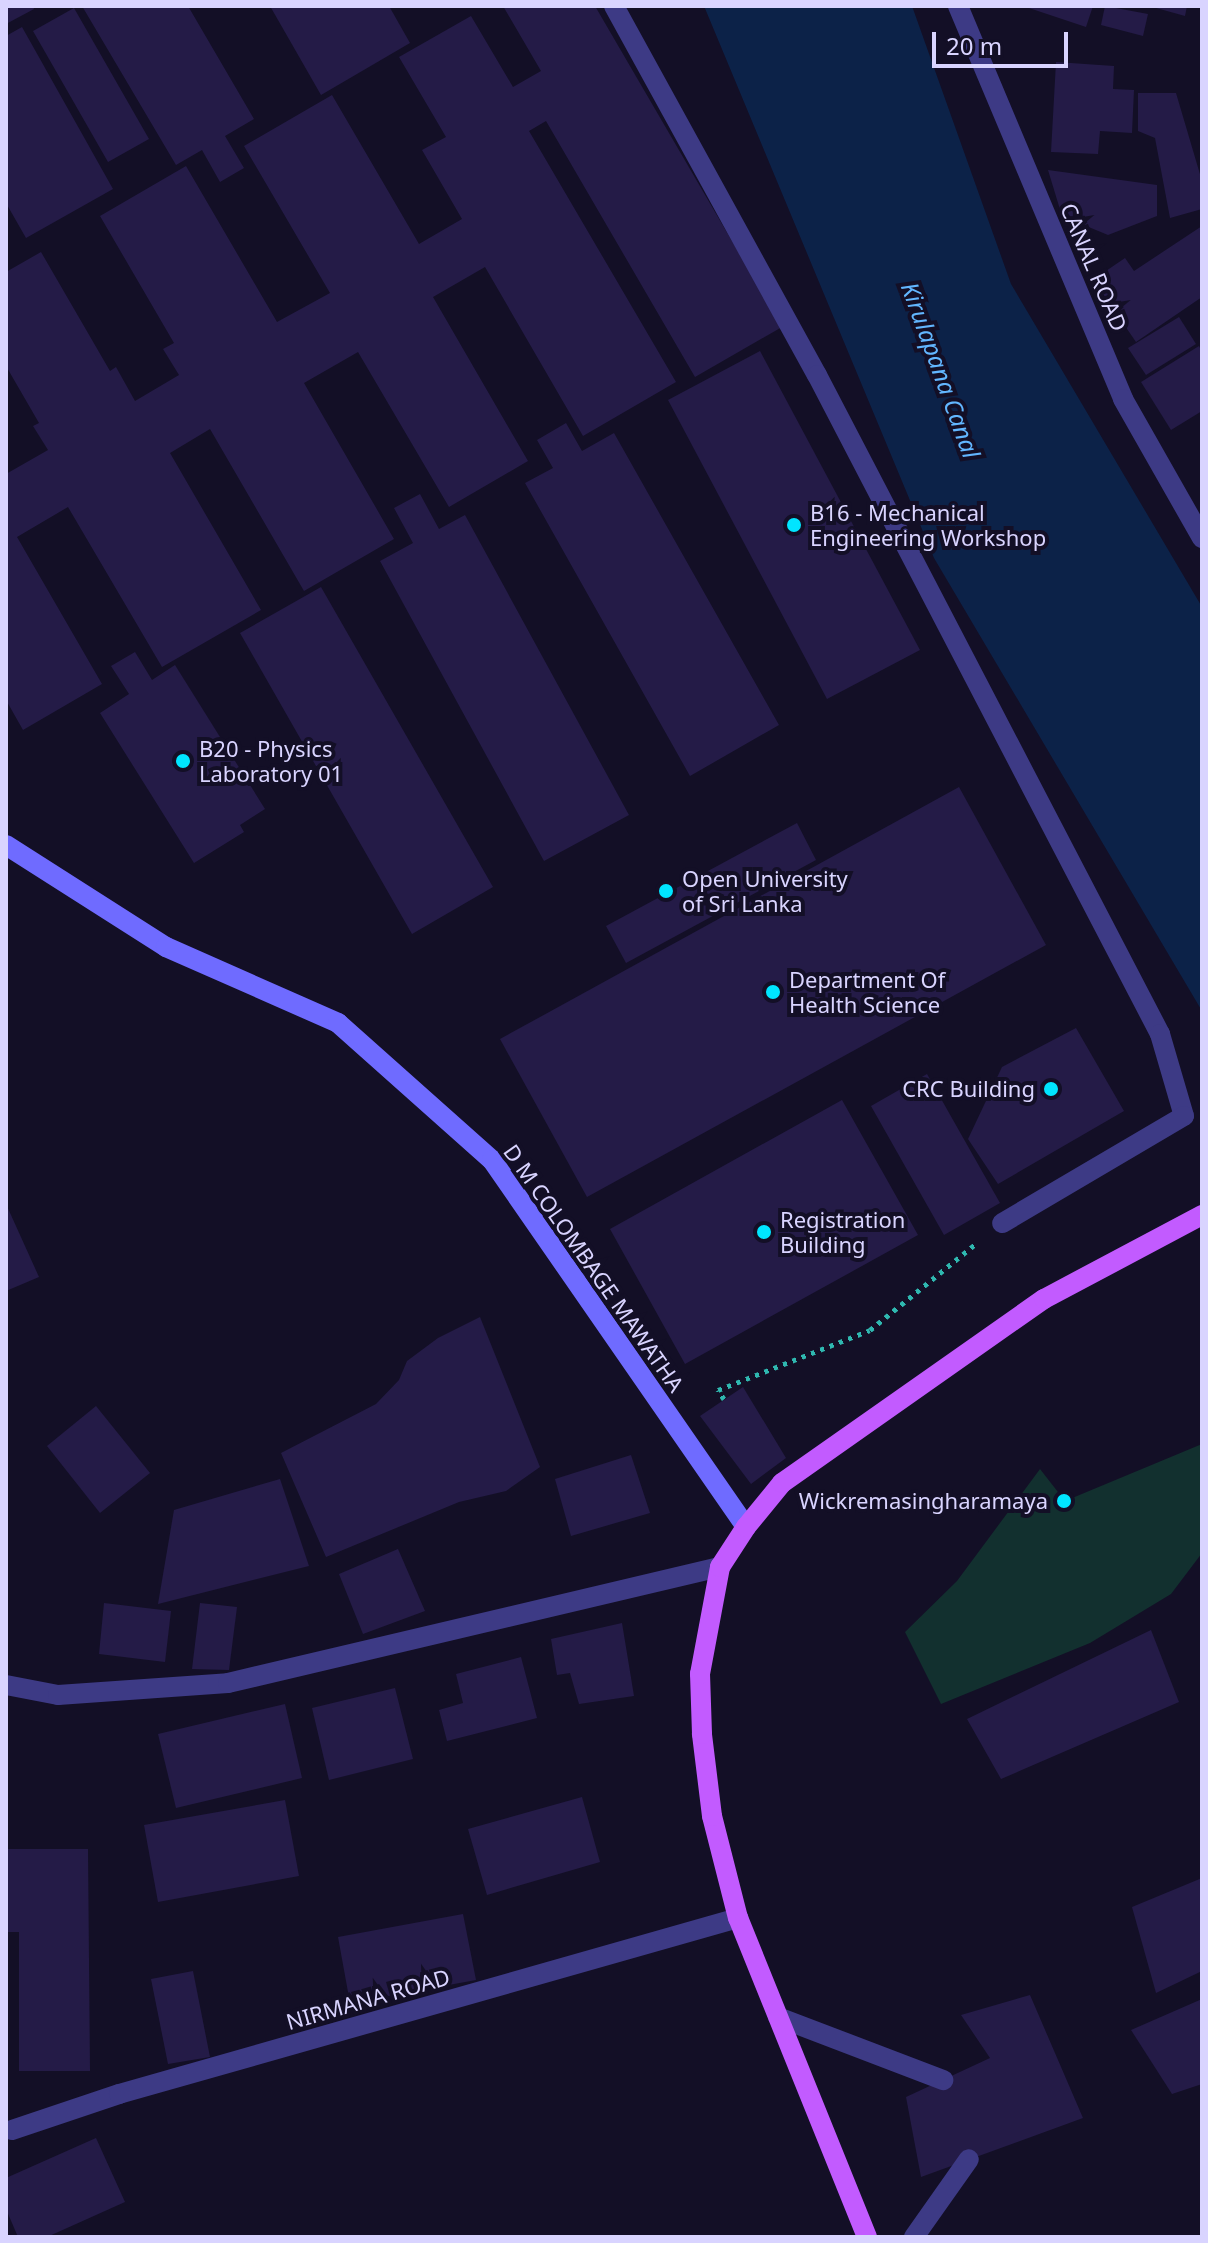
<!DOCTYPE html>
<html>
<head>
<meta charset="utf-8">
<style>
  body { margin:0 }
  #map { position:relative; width:1208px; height:2243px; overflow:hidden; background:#130f26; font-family:"Noto Sans",sans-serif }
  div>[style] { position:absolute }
  .green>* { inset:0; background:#12302f }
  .water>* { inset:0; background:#0c2248 }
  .building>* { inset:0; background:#241b47 }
  .path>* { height:5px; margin-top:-2.5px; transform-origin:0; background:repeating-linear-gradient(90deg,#2fb8b0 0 4px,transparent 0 10px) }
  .lane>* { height:20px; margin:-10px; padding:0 10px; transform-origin:10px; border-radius:10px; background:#3d3a85 }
  .street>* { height:20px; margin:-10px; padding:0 10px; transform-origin:10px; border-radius:10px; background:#3d3a85 }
  .secondary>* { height:20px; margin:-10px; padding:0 10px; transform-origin:10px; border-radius:10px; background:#6f6bff }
  .primary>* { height:20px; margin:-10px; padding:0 10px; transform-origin:10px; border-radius:10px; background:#c25bff }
  .dots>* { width:22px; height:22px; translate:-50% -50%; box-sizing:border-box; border:4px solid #130f26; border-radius:50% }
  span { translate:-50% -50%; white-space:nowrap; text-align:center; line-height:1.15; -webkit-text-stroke:8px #130f26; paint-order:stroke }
  .street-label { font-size:22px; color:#d9d4ff }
  .poi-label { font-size:22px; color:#d9d4ff }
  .left { translate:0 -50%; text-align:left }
  .right { translate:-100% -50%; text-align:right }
  .water-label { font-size:24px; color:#62b6ff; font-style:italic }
  .frame { position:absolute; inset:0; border:8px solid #d9d4ff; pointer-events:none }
  .scale { position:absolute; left:932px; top:32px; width:136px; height:36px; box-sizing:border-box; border:4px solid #d9d4ff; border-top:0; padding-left:10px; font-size:24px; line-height:28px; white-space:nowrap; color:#d9d4ff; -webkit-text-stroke:6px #130f26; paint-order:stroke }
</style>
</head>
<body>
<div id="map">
  <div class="green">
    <i style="clip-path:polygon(1202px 1444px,1202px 1553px,1171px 1594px,1090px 1643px,941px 1704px,905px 1632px,957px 1581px,1040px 1469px,1065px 1501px)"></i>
  </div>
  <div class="water">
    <i style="clip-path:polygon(704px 6px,912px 6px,1011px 284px,1202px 607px,1202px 1011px,934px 558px)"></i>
  </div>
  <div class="building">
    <i style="clip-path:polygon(6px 6px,33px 6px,34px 9px,6px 24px)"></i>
    <i style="clip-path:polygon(82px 6px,188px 6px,254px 119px,225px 136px,244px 168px,220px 182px,202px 150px,176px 165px)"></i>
    <i style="clip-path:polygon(270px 6px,389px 6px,410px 43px,321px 95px)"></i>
    <i style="clip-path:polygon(503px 6px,595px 6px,782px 327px,695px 377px,546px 121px,529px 131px,676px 382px,583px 436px,485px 267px,433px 297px,528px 461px,449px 507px,358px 352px,304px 383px,394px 539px,304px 591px,210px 429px,170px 453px,261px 610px,162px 667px,68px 507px,17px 537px,102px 684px,23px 730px,6px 700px,6px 474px,48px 450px,33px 426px,39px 423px,6px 366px,6px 272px,41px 252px,110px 371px,116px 367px,135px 401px,179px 375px,163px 349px,174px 343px,100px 216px,186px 166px,277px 322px,330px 293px,244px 146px,332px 95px,419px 244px,462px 219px,422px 150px,446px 137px,399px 57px,471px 16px,513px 87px,541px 71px)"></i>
    <i style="clip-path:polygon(1023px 6px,1093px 6px,1086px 27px)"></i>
    <i style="clip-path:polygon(1105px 6px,1148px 14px,1143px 36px,1101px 25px)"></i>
    <i style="clip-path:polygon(1149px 6px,1187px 6px,1185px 16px)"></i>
    <i style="clip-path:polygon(74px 8px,149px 139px,108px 162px,33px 31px)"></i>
    <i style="clip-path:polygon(22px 27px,113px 189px,26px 238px,6px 203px,6px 36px)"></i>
    <i style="clip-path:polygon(1056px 62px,1114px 66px,1113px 89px,1134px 90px,1132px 133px,1100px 131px,1098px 154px,1051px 152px)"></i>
    <i style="clip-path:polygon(1138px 93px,1176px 93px,1202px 181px,1202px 209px,1170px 218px,1155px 138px,1138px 131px)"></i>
    <i style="clip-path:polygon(1048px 170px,1157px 185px,1157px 216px,1108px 235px,1062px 216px)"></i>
    <i style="clip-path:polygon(1202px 226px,1202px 297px,1136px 342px,1099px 288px,1103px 273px,1125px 258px,1134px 271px)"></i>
    <i style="clip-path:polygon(1179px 317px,1196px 344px,1146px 375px,1128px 348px)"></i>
    <i style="clip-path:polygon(1199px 346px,1202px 352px,1202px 411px,1171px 430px,1141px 382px)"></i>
    <i style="clip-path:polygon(760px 351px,920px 650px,827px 699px,668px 400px)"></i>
    <i style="clip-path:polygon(566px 423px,582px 451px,614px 433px,779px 725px,690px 776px,525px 483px,553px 468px,537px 440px)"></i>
    <i style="clip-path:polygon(420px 494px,439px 529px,465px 515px,629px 815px,544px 861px,380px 561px,413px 543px,394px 508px)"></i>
    <i style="clip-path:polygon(321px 587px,493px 887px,412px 934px,240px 633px)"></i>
    <i style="clip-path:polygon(135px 652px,152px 680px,175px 665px,265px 809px,240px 825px,244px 832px,194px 863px,100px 713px,129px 694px,111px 666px)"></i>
    <i style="clip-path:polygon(959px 787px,1046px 945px,587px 1197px,500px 1039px)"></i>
    <i style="clip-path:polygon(797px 823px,816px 860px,626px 963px,606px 926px)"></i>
    <i style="clip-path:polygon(1076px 1028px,1124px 1111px,998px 1184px,968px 1139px,1002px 1067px)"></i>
    <i style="clip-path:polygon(927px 1074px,1000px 1203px,944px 1235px,871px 1106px)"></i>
    <i style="clip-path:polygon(842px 1100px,918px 1235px,685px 1364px,610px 1229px)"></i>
    <i style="clip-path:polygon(6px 1204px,39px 1277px,6px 1291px)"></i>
    <i style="clip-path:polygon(480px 1317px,540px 1467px,506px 1491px,459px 1502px,326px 1557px,281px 1453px,376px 1404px,399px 1380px,407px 1361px,438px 1338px)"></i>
    <i style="clip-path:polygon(743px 1387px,786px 1458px,751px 1484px,700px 1416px)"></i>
    <i style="clip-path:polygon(96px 1406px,150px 1473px,100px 1513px,47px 1446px)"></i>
    <i style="clip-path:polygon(631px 1455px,650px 1513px,571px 1536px,555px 1479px)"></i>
    <i style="clip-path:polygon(280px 1479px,309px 1566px,158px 1604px,174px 1510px)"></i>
    <i style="clip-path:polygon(398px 1549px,425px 1611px,363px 1634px,339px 1574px)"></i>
    <i style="clip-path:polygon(104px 1603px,171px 1611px,165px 1662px,99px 1654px)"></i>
    <i style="clip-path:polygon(200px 1603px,237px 1607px,229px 1670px,192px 1669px)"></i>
    <i style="clip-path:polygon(622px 1623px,634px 1696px,579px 1704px,570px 1673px,557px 1675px,551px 1639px)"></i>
    <i style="clip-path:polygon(1151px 1630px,1179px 1702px,1001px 1779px,967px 1719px)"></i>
    <i style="clip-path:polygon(521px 1657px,537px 1718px,447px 1741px,439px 1710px,463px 1703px,456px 1674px)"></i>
    <i style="clip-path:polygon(395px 1688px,413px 1759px,329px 1780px,312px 1708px)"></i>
    <i style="clip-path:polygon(285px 1704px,302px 1778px,176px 1808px,158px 1734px)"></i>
    <i style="clip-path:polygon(582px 1797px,600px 1862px,487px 1895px,468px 1829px)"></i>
    <i style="clip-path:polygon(285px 1800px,299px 1876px,158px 1902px,144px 1825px)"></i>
    <i style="clip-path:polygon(6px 1849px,88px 1849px,90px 2071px,19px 2071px,19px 1932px,6px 1932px)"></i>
    <i style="clip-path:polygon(1202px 1878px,1202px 1971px,1156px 1993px,1132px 1907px)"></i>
    <i style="clip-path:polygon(463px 1914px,476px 1980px,350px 2003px,338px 1937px)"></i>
    <i style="clip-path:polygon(193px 1971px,210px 2057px,168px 2064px,151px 1979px)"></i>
    <i style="clip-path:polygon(1030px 1995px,1083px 2118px,921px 2177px,906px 2097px,990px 2058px,961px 2015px)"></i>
    <i style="clip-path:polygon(1202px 1999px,1202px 2084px,1172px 2094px,1131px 2030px)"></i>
    <i style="clip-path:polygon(96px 2138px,125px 2202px,47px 2237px,18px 2237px,6px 2209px,6px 2178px)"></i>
  </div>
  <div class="path">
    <i style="left:724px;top:1399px;width:11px;rotate:-124deg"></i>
    <i style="left:718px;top:1390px;width:163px;rotate:-21.5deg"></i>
    <i style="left:870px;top:1330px;width:139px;rotate:-39.2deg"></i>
  </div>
  <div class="lane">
    <i style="left:614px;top:6px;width:421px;rotate:61.2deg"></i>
    <i style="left:817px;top:375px;width:743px;rotate:62.5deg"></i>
    <i style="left:1160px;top:1034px;width:85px;rotate:73.7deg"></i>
    <i style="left:1184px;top:1116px;width:211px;rotate:149.5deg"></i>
    <i style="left:778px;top:2017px;width:177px;rotate:20.9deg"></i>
    <i style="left:914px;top:2237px;width:95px;rotate:-54.8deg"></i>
  </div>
  <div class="street">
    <i style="left:958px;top:6px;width:426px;rotate:67.2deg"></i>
    <i style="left:1123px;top:399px;width:160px;rotate:60.4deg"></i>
    <i style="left:6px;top:1685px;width:53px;rotate:10.9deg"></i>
    <i style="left:58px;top:1695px;width:170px;rotate:-4deg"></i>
    <i style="left:228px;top:1683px;width:505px;rotate:-13.27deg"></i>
    <i style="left:12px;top:2130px;width:113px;rotate:-18.6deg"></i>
    <i style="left:119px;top:2094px;width:644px;rotate:-15.87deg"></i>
  </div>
  <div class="secondary">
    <i style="left:6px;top:845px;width:190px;rotate:32.5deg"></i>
    <i style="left:166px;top:947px;width:188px;rotate:23.8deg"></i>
    <i style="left:338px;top:1023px;width:206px;rotate:41.7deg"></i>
    <i style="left:492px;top:1160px;width:446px;rotate:55.3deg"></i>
  </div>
  <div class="primary">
    <i style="left:867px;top:2237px;width:344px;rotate:-112deg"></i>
    <i style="left:738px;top:1918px;width:105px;rotate:-104.3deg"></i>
    <i style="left:712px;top:1816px;width:83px;rotate:-97deg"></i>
    <i style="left:702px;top:1734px;width:60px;rotate:-91.9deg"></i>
    <i style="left:700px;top:1674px;width:109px;rotate:-79.4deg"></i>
    <i style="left:720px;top:1567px;width:48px;rotate:-57deg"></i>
    <i style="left:746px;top:1527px;width:57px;rotate:-50.7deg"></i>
    <i style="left:782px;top:1483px;width:320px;rotate:-35.1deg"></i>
    <i style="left:1044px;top:1299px;width:179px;rotate:-28deg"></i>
  </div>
  <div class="dots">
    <i style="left:794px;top:525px;background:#00e5ff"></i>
    <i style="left:183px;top:761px;background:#00e5ff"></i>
    <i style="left:666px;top:891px;background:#00e5ff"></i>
    <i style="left:773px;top:992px;background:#00e5ff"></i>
    <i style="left:1051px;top:1089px;background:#00e5ff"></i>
    <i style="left:764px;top:1232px;background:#00e5ff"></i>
    <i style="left:1064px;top:1501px;background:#00e5ff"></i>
  </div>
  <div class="street-label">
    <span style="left:1094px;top:267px;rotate:67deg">CANAL ROAD</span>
    <span style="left:594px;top:1268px;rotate:55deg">D M COLOMBAGE MAWATHA</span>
    <span style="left:368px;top:1999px;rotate:-16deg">NIRMANA ROAD</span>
  </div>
  <div class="poi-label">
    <span class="left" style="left:810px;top:525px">B16 - Mechanical<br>Engineering Workshop</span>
    <span class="left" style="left:199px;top:761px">B20 - Physics<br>Laboratory 01</span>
    <span class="left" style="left:682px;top:891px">Open University<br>of Sri Lanka</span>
    <span class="left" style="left:789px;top:992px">Department Of<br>Health Science</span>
    <span class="right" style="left:1035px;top:1089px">CRC Building</span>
    <span class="left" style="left:780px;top:1232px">Registration<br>Building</span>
    <span class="right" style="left:1048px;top:1501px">Wickremasingharamaya</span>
  </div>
  <div class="water-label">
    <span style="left:941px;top:370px;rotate:70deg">Kirulapana Canal</span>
  </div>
  <div class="frame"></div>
  <div class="scale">20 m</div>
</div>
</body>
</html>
